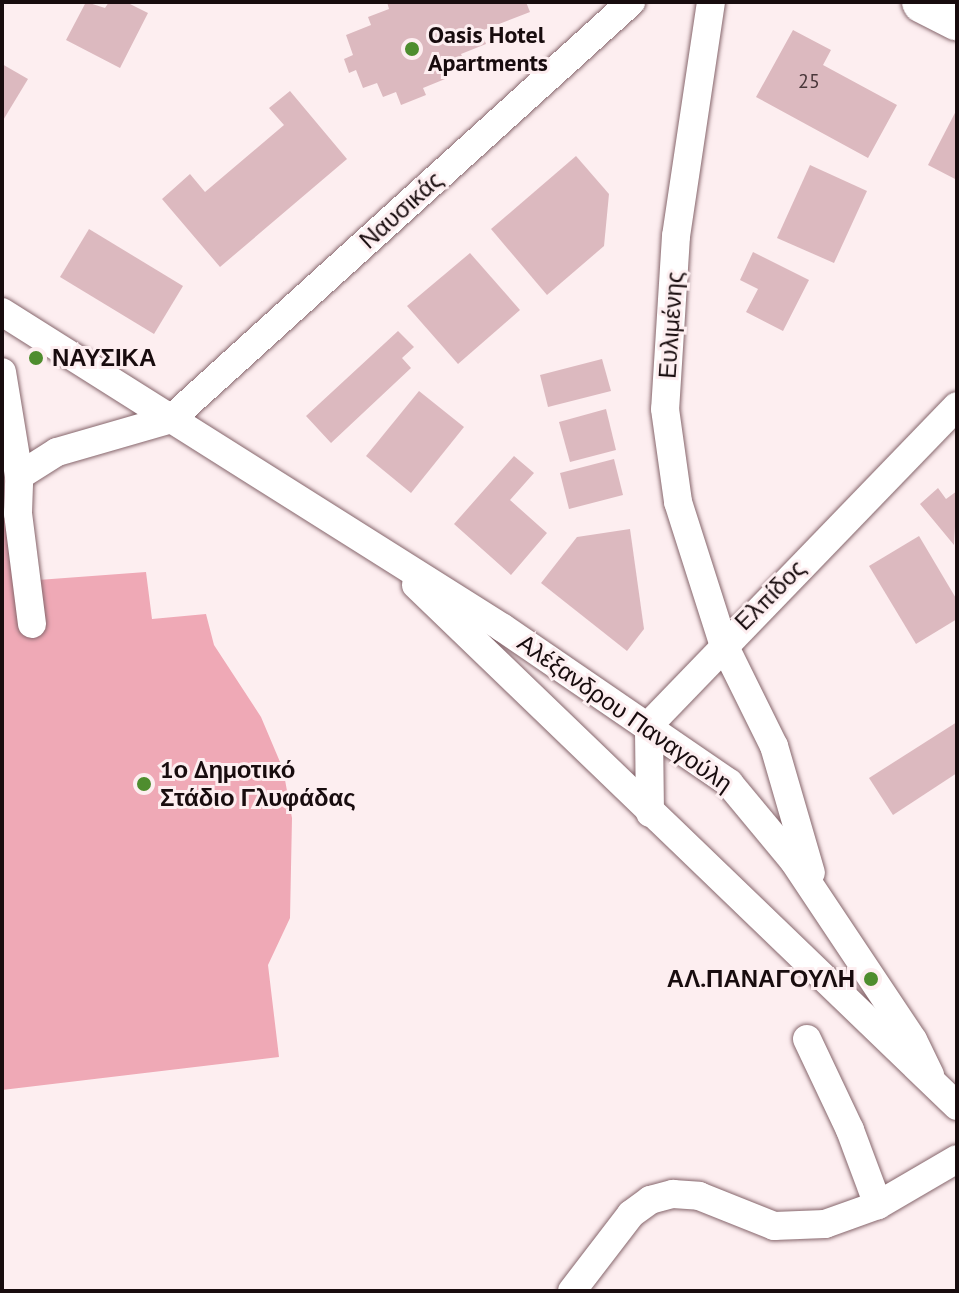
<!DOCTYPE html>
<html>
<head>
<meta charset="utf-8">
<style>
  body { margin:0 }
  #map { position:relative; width:959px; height:1293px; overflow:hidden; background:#fdeef0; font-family:"PT Sans",sans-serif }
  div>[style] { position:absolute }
  .green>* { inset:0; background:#efa9b6 }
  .building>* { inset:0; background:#dcb9bf }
  .roads { filter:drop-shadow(0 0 2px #86666c) drop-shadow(0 0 2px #86666c) }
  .minor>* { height:28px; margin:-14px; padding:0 14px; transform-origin:14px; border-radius:14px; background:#fff }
  .highway>* { height:42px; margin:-21px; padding:0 21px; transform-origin:21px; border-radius:21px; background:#fff }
  .dots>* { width:22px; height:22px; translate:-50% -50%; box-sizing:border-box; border:4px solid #fdeef0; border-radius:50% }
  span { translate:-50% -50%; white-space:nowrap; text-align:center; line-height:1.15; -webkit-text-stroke:6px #fdeef0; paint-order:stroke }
  .number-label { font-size:20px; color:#49373a }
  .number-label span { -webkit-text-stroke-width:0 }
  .poi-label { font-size:24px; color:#180c0e; font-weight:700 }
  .left { translate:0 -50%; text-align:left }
  .right { translate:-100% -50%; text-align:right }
  .street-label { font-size:24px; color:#180c0e }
  .frame { position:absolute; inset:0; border:4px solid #180c0e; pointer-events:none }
</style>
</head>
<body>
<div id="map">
  <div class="green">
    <i style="clip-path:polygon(2px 466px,10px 548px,38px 580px,146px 572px,152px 619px,206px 614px,214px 645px,261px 717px,283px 769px,292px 818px,290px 918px,268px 965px,279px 1057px,2px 1090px)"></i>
  </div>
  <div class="building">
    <i style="clip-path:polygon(86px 2px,105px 8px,109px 2px,126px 2px,148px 13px,120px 68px,66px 40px)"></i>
    <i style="clip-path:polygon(387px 2px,526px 2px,530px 12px,481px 31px,486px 44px,461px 54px,465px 63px,442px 72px,445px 79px,423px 88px,426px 95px,401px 105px,396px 92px,383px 97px,377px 83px,363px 88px,356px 70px,349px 73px,344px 59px,353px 55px,346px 35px,371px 25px,368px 17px,389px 9px)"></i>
    <i style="clip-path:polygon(793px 30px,831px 50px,823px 65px,897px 105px,868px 158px,756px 97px)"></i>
    <i style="clip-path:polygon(2px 64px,28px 79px,2px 122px)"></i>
    <i style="clip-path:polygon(290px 91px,347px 159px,220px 267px,162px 199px,190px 174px,205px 192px,284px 125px,269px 108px)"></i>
    <i style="clip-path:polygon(957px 109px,957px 180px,928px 165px)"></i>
    <i style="clip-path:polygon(576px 156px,609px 194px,604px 246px,547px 295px,491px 229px)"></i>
    <i style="clip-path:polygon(810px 165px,867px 191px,834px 263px,777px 238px)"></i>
    <i style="clip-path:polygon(89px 229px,183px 286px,154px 334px,60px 277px)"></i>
    <i style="clip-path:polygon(753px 252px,809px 280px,783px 331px,746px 312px,758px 289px,740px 280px)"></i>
    <i style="clip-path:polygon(470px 253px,520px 310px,458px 364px,407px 306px)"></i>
    <i style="clip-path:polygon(398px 331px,414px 347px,402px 358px,411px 368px,331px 443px,306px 416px)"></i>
    <i style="clip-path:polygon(602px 359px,611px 391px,548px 407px,540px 375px)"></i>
    <i style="clip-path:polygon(419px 391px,464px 427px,411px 493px,366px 456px)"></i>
    <i style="clip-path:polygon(606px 409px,616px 450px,570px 462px,559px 422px)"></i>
    <i style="clip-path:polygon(514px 456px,534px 473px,510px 500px,547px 533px,511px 575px,454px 524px)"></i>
    <i style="clip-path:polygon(614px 459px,623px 495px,569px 509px,560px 473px)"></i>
    <i style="clip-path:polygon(938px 488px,946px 499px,957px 491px,954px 545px,920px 504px)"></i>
    <i style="clip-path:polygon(630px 529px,644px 629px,627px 651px,541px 583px,577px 537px)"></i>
    <i style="clip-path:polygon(919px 536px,957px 600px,957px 619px,916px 644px,869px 566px)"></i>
    <i style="clip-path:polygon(957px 722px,957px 773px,893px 815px,869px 778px)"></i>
  </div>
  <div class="roads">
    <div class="minor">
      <i style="left:711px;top:2px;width:237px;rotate:98.5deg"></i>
      <i style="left:676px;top:236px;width:173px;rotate:93.6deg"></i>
      <i style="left:665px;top:409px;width:94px;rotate:82deg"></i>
      <i style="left:678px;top:502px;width:148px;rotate:72.3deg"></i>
      <i style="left:723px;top:643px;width:115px;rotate:63.7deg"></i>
      <i style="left:774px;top:746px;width:132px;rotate:73.8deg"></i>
      <i style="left:2px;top:312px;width:592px;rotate:32.24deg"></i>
      <i style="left:503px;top:628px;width:274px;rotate:34.4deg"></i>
      <i style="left:729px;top:783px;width:100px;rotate:50.3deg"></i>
      <i style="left:793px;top:860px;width:216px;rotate:56.3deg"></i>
      <i style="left:913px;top:1040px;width:39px;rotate:64deg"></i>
      <i style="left:2px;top:372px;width:105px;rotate:80.7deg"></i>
      <i style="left:416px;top:585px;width:751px;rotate:43.92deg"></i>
      <i style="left:32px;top:624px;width:112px;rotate:-97.2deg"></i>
      <i style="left:18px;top:513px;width:37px;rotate:-88deg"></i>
      <i style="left:19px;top:476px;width:45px;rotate:-32.3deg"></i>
      <i style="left:57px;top:452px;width:119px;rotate:-16.1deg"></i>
      <i style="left:171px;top:419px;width:621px;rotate:-42.19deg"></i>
      <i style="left:650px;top:813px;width:88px;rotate:-90.7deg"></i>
      <i style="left:649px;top:725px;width:443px;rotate:-46deg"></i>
      <i style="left:807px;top:1039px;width:101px;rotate:64.7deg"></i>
      <i style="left:850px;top:1130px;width:80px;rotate:69.5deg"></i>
      <i style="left:572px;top:1291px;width:97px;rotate:-52.5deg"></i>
      <i style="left:631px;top:1214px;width:24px;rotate:-36deg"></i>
      <i style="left:650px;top:1200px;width:24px;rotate:-15deg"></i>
      <i style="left:673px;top:1194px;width:26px;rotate:4deg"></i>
      <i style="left:699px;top:1196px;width:81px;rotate:21.8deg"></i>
      <i style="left:774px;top:1226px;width:51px;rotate:-2.2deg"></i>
      <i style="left:825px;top:1224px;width:56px;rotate:-19.7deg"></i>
      <i style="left:878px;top:1205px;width:91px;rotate:-30.2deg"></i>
    </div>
    <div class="highway">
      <i style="left:923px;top:2px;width:38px;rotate:27deg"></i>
    </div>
  </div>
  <div class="dots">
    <i style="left:412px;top:49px;background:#4e8d2e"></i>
    <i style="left:36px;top:358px;background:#4e8d2e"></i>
    <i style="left:144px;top:784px;background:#4e8d2e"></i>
    <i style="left:871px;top:979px;background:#4e8d2e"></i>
  </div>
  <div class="number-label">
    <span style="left:809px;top:81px">25</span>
  </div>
  <div class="poi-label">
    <span class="left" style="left:428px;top:49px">Oasis Hotel<br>Apartments</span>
    <span class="left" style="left:52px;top:358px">ΝΑΥΣΙΚΑ</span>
    <span class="left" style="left:160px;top:784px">1ο Δημοτικό<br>Στάδιο Γλυφάδας</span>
    <span class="right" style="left:855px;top:979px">ΑΛ.ΠΑΝΑΓΟΥΛΗ</span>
  </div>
  <div class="street-label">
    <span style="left:401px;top:210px;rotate:-42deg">Ναυσικάς</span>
    <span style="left:671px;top:325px;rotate:-86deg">Ευλιμένης</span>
    <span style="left:770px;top:595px;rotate:-45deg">Ελπίδος</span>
    <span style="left:625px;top:713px;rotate:35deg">Αλέξανδρου Παναγούλη</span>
  </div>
  <div class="frame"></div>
</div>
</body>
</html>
